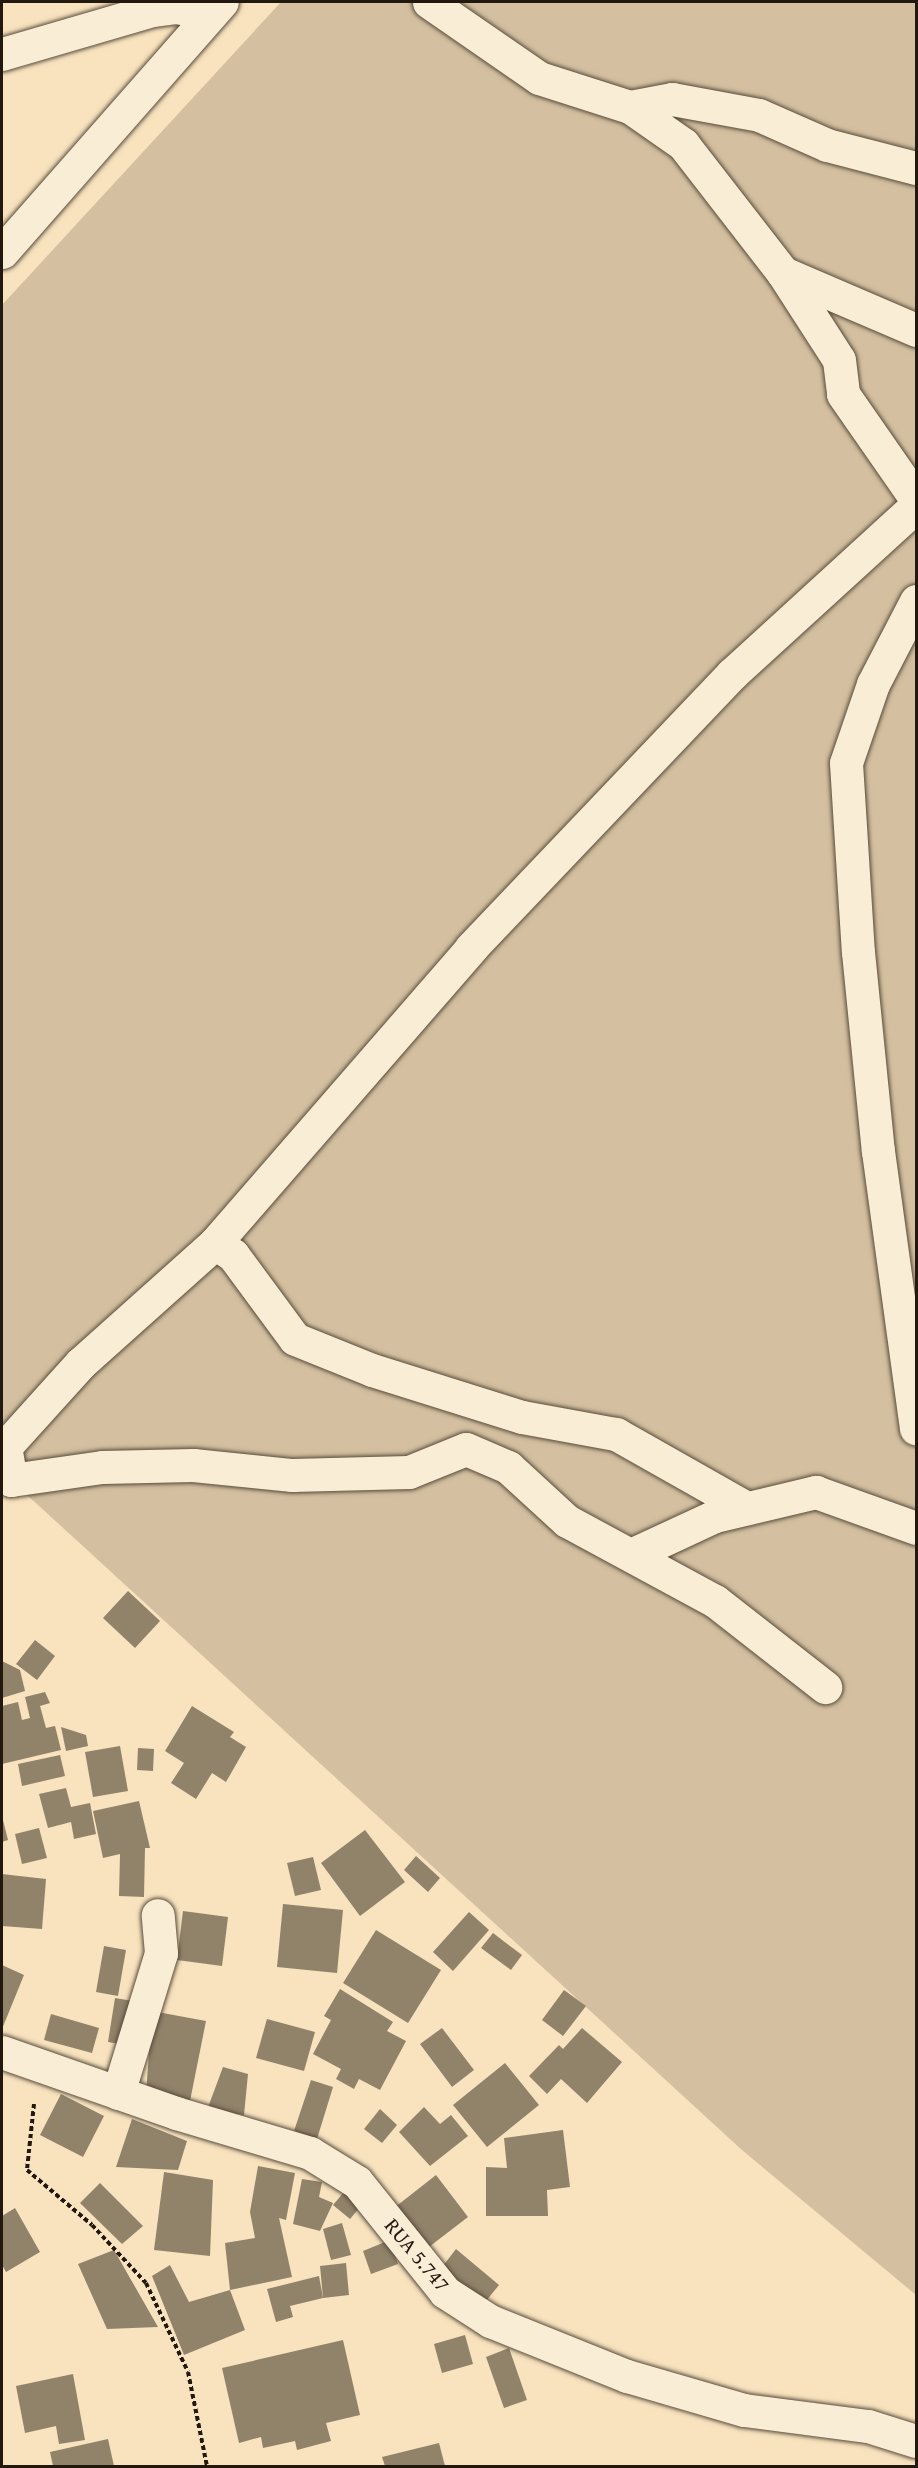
<!DOCTYPE html>
<html>
<head>
<meta charset="utf-8">
<style>
  body { margin:0 }
  #map { position:relative; width:918px; height:2468px; overflow:hidden; background:#f8e3be; font-family:"Gentium Book Plus",serif }
  div>[style] { position:absolute }
  .green>* { inset:0; background:#d4c0a0 }
  .building>* { inset:0; background:#91826a }
  .path>* { height:4px; margin-top:-2px; transform-origin:0; background:repeating-linear-gradient(90deg,#221810 0 4.5px,transparent 0 7.5px) }
  .roads { filter:drop-shadow(0 0 2px #584b3c) drop-shadow(0 0 2px #584b3c) }
  .minor>* { height:33px; margin:-16.5px; padding:0 16.5px; transform-origin:16.5px; border-radius:16.5px; background:#faedd5 }
  span { translate:-50% -50%; white-space:nowrap; text-align:center; line-height:1.15; -webkit-text-stroke:4.5px #faedd5; paint-order:stroke }
  .street-label { font-size:21px; color:#221810 }
  .frame { position:absolute; inset:0; border:3px solid #221810; pointer-events:none }
</style>
</head>
<body>
<div id="map">
  <div class="green">
    <i style="clip-path:polygon(281px 2px,916px 2px,916px 2295px,742px 2150px,2px 1472px,2px 305px)"></i>
  </div>
  <div class="building">
    <i style="clip-path:polygon(128px 1591px,160px 1621px,135px 1648px,103px 1618px)"></i>
    <i style="clip-path:polygon(35px 1640px,55px 1656px,37px 1680px,16px 1664px)"></i>
    <i style="clip-path:polygon(2px 1661px,20px 1670px,25px 1691px,2px 1698px)"></i>
    <i style="clip-path:polygon(45px 1692px,50px 1703px,40px 1706px,46px 1728px,55px 1726px,61px 1750px,2px 1764px,2px 1706px,18px 1702px,22px 1720px,30px 1718px,25px 1697px)"></i>
    <i style="clip-path:polygon(192px 1706px,234px 1732px,230px 1737px,246px 1747px,226px 1782px,212px 1773px,196px 1799px,171px 1783px,184px 1763px,165px 1751px)"></i>
    <i style="clip-path:polygon(61px 1727px,86px 1735px,88px 1746px,66px 1751px)"></i>
    <i style="clip-path:polygon(120px 1746px,128px 1791px,93px 1797px,85px 1752px)"></i>
    <i style="clip-path:polygon(138px 1748px,154px 1749px,153px 1771px,137px 1770px)"></i>
    <i style="clip-path:polygon(60px 1755px,65px 1776px,22px 1786px,18px 1764px)"></i>
    <i style="clip-path:polygon(66px 1788px,71px 1807px,90px 1803px,96px 1834px,74px 1839px,71px 1822px,48px 1828px,39px 1794px)"></i>
    <i style="clip-path:polygon(139px 1801px,150px 1848px,145px 1848px,144px 1897px,119px 1896px,120px 1854px,103px 1858px,93px 1811px)"></i>
    <i style="clip-path:polygon(2px 1816px,8px 1840px,2px 1842px)"></i>
    <i style="clip-path:polygon(39px 1828px,47px 1858px,22px 1864px,15px 1834px)"></i>
    <i style="clip-path:polygon(365px 1830px,405px 1882px,360px 1916px,321px 1863px)"></i>
    <i style="clip-path:polygon(416px 1856px,440px 1878px,428px 1892px,404px 1870px)"></i>
    <i style="clip-path:polygon(313px 1857px,321px 1890px,295px 1896px,287px 1863px)"></i>
    <i style="clip-path:polygon(2px 1874px,46px 1879px,42px 1929px,2px 1926px)"></i>
    <i style="clip-path:polygon(283px 1904px,343px 1910px,337px 1973px,277px 1967px)"></i>
    <i style="clip-path:polygon(183px 1911px,228px 1917px,222px 1966px,177px 1960px)"></i>
    <i style="clip-path:polygon(469px 1912px,489px 1930px,453px 1971px,433px 1952px)"></i>
    <i style="clip-path:polygon(376px 1930px,441px 1970px,408px 2023px,343px 1983px)"></i>
    <i style="clip-path:polygon(493px 1933px,522px 1955px,511px 1970px,481px 1948px)"></i>
    <i style="clip-path:polygon(104px 1946px,126px 1950px,118px 1996px,96px 1992px)"></i>
    <i style="clip-path:polygon(2px 1965px,24px 1975px,2px 2029px)"></i>
    <i style="clip-path:polygon(340px 1989px,393px 2022px,387px 2031px,406px 2041px,380px 2090px,359px 2079px,354px 2089px,336px 2079px,341px 2069px,313px 2054px,331px 2020px,324px 2016px)"></i>
    <i style="clip-path:polygon(564px 1990px,586px 2006px,563px 2036px,542px 2020px)"></i>
    <i style="clip-path:polygon(115px 1998px,133px 2001px,126px 2045px,108px 2042px)"></i>
    <i style="clip-path:polygon(152px 2011px,206px 2021px,190px 2101px,146px 2094px)"></i>
    <i style="clip-path:polygon(51px 2014px,99px 2028px,92px 2053px,44px 2040px)"></i>
    <i style="clip-path:polygon(267px 2019px,315px 2032px,304px 2071px,256px 2058px)"></i>
    <i style="clip-path:polygon(442px 2028px,474px 2070px,452px 2087px,420px 2044px)"></i>
    <i style="clip-path:polygon(582px 2028px,622px 2062px,587px 2103px,561px 2079px,547px 2094px,529px 2076px,559px 2045px,563px 2049px)"></i>
    <i style="clip-path:polygon(505px 2063px,539px 2105px,487px 2147px,453px 2105px)"></i>
    <i style="clip-path:polygon(223px 2067px,248px 2074px,244px 2115px,207px 2110px)"></i>
    <i style="clip-path:polygon(311px 2080px,333px 2087px,317px 2139px,294px 2131px)"></i>
    <i style="clip-path:polygon(61px 2094px,104px 2116px,83px 2157px,40px 2135px)"></i>
    <i style="clip-path:polygon(424px 2107px,440px 2124px,451px 2115px,468px 2136px,430px 2166px,399px 2132px)"></i>
    <i style="clip-path:polygon(380px 2109px,397px 2125px,382px 2143px,364px 2129px)"></i>
    <i style="clip-path:polygon(132px 2119px,187px 2141px,178px 2170px,116px 2167px)"></i>
    <i style="clip-path:polygon(563px 2130px,570px 2187px,547px 2190px,548px 2216px,486px 2216px,486px 2167px,507px 2168px,504px 2138px)"></i>
    <i style="clip-path:polygon(258px 2166px,295px 2173px,286px 2220px,279px 2218px,292px 2277px,230px 2290px,245px 2330px,184px 2355px,152px 2276px,170px 2265px,189px 2302px,230px 2290px,225px 2243px,255px 2238px,250px 2212px)"></i>
    <i style="clip-path:polygon(164px 2172px,213px 2180px,210px 2256px,154px 2250px)"></i>
    <i style="clip-path:polygon(436px 2175px,468px 2217px,425px 2250px,394px 2208px)"></i>
    <i style="clip-path:polygon(302px 2179px,322px 2182px,319px 2197px,333px 2203px,320px 2231px,293px 2224px)"></i>
    <i style="clip-path:polygon(100px 2183px,143px 2226px,122px 2244px,80px 2203px)"></i>
    <i style="clip-path:polygon(344px 2192px,361px 2206px,350px 2219px,333px 2205px)"></i>
    <i style="clip-path:polygon(15px 2208px,40px 2252px,6px 2272px,2px 2265px,2px 2216px)"></i>
    <i style="clip-path:polygon(342px 2223px,351px 2255px,331px 2260px,323px 2229px)"></i>
    <i style="clip-path:polygon(390px 2240px,398px 2264px,371px 2274px,363px 2251px)"></i>
    <i style="clip-path:polygon(456px 2249px,499px 2285px,482px 2306px,439px 2271px)"></i>
    <i style="clip-path:polygon(114px 2250px,158px 2327px,107px 2329px,78px 2264px)"></i>
    <i style="clip-path:polygon(346px 2263px,349px 2295px,323px 2298px,320px 2266px)"></i>
    <i style="clip-path:polygon(319px 2276px,323px 2298px,290px 2306px,293px 2317px,276px 2322px,267px 2289px)"></i>
    <i style="clip-path:polygon(465px 2335px,473px 2364px,442px 2373px,434px 2344px)"></i>
    <i style="clip-path:polygon(343px 2340px,360px 2415px,326px 2423px,331px 2441px,297px 2450px,295px 2441px,263px 2448px,261px 2437px,239px 2443px,222px 2368px)"></i>
    <i style="clip-path:polygon(509px 2348px,527px 2400px,504px 2408px,486px 2357px)"></i>
    <i style="clip-path:polygon(73px 2374px,85px 2440px,59px 2444px,56px 2426px,25px 2433px,16px 2386px)"></i>
    <i style="clip-path:polygon(108px 2439px,114px 2466px,53px 2466px,50px 2452px)"></i>
    <i style="clip-path:polygon(439px 2443px,445px 2466px,385px 2466px,382px 2457px)"></i>
  </div>
  <div class="path">
    <i style="left:34px;top:2104px;width:66px;rotate:96.1deg"></i>
    <i style="left:27px;top:2170px;width:85px;rotate:40.2deg"></i>
    <i style="left:92px;top:2225px;width:79px;rotate:47deg"></i>
    <i style="left:146px;top:2283px;width:98px;rotate:64.7deg"></i>
    <i style="left:188px;top:2372px;width:96px;rotate:78.6deg"></i>
  </div>
  <div class="roads">
    <div class="minor">
      <i style="left:429px;top:2px;width:134px;rotate:34.6deg"></i>
      <i style="left:539px;top:78px;width:96px;rotate:17.7deg"></i>
      <i style="left:630px;top:107px;width:65px;rotate:34.9deg"></i>
      <i style="left:683px;top:144px;width:163px;rotate:52.2deg"></i>
      <i style="left:783px;top:273px;width:145px;rotate:23.2deg"></i>
      <i style="left:2px;top:54px;width:156px;rotate:-16.3deg"></i>
      <i style="left:152px;top:10px;width:23px;rotate:-7deg"></i>
      <i style="left:175px;top:7px;width:36px;rotate:9deg"></i>
      <i style="left:630px;top:107px;width:43px;rotate:-10.8deg"></i>
      <i style="left:672px;top:99px;width:88px;rotate:10.4deg"></i>
      <i style="left:759px;top:115px;width:74px;rotate:23.8deg"></i>
      <i style="left:827px;top:145px;width:92px;rotate:14.5deg"></i>
      <i style="left:2px;top:252px;width:333px;rotate:-48.7deg"></i>
      <i style="left:783px;top:273px;width:103px;rotate:57.2deg"></i>
      <i style="left:839px;top:360px;width:34px;rotate:83deg"></i>
      <i style="left:843px;top:394px;width:128px;rotate:55.2deg"></i>
      <i style="left:916px;top:601px;width:93px;rotate:117.4deg"></i>
      <i style="left:873px;top:684px;width:83px;rotate:108.9deg"></i>
      <i style="left:846px;top:763px;width:189px;rotate:86.4deg"></i>
      <i style="left:858px;top:952px;width:200px;rotate:84.3deg"></i>
      <i style="left:878px;top:1151px;width:280px;rotate:82.2deg"></i>
      <i style="left:215px;top:1243px;width:22px;rotate:34deg"></i>
      <i style="left:233px;top:1255px;width:104px;rotate:53.6deg"></i>
      <i style="left:295px;top:1339px;width:83px;rotate:21.9deg"></i>
      <i style="left:372px;top:1370px;width:157px;rotate:17.4deg"></i>
      <i style="left:522px;top:1417px;width:96px;rotate:10.3deg"></i>
      <i style="left:616px;top:1434px;width:150px;rotate:29.5deg"></i>
      <i style="left:11px;top:1480px;width:34px;rotate:-100deg"></i>
      <i style="left:5px;top:1447px;width:113px;rotate:-47.9deg"></i>
      <i style="left:81px;top:1363px;width:180px;rotate:-41.8deg"></i>
      <i style="left:215px;top:1243px;width:391px;rotate:-49deg"></i>
      <i style="left:471px;top:948px;width:378px;rotate:-46.4deg"></i>
      <i style="left:732px;top:674px;width:249px;rotate:-42.4deg"></i>
      <i style="left:11px;top:1480px;width:92px;rotate:-8.1deg"></i>
      <i style="left:102px;top:1467px;width:91px;rotate:-1.3deg"></i>
      <i style="left:193px;top:1465px;width:100px;rotate:5.8deg"></i>
      <i style="left:292px;top:1475px;width:117px;rotate:-1.5deg"></i>
      <i style="left:409px;top:1472px;width:61px;rotate:-22deg"></i>
      <i style="left:466px;top:1449px;width:46px;rotate:23.2deg"></i>
      <i style="left:508px;top:1467px;width:80px;rotate:42.5deg"></i>
      <i style="left:567px;top:1521px;width:168px;rotate:28.4deg"></i>
      <i style="left:715px;top:1601px;width:140px;rotate:38deg"></i>
      <i style="left:633px;top:1554px;width:90px;rotate:-24.9deg"></i>
      <i style="left:715px;top:1516px;width:104px;rotate:-13.4deg"></i>
      <i style="left:816px;top:1492px;width:106px;rotate:19.8deg"></i>
      <i style="left:2px;top:2052px;width:184px;rotate:19.3deg"></i>
      <i style="left:176px;top:2113px;width:140px;rotate:16.6deg"></i>
      <i style="left:310px;top:2153px;width:55px;rotate:31.7deg"></i>
      <i style="left:357px;top:2182px;width:141px;rotate:51.3deg"></i>
      <i style="left:445px;top:2292px;width:54px;rotate:32.8deg"></i>
      <i style="left:490px;top:2321px;width:148px;rotate:21.9deg"></i>
      <i style="left:627px;top:2376px;width:122px;rotate:16.2deg"></i>
      <i style="left:744px;top:2410px;width:125px;rotate:7.4deg"></i>
      <i style="left:868px;top:2426px;width:50px;rotate:17.4deg"></i>
      <i style="left:118px;top:2093px;width:146px;rotate:-72.9deg"></i>
      <i style="left:161px;top:1953px;width:38px;rotate:-95deg"></i>
    </div>
  </div>
  <div class="street-label">
    <span style="left:417px;top:2255px;rotate:50deg">RUA 5.747</span>
  </div>
  <div class="frame"></div>
</div>
</body>
</html>
